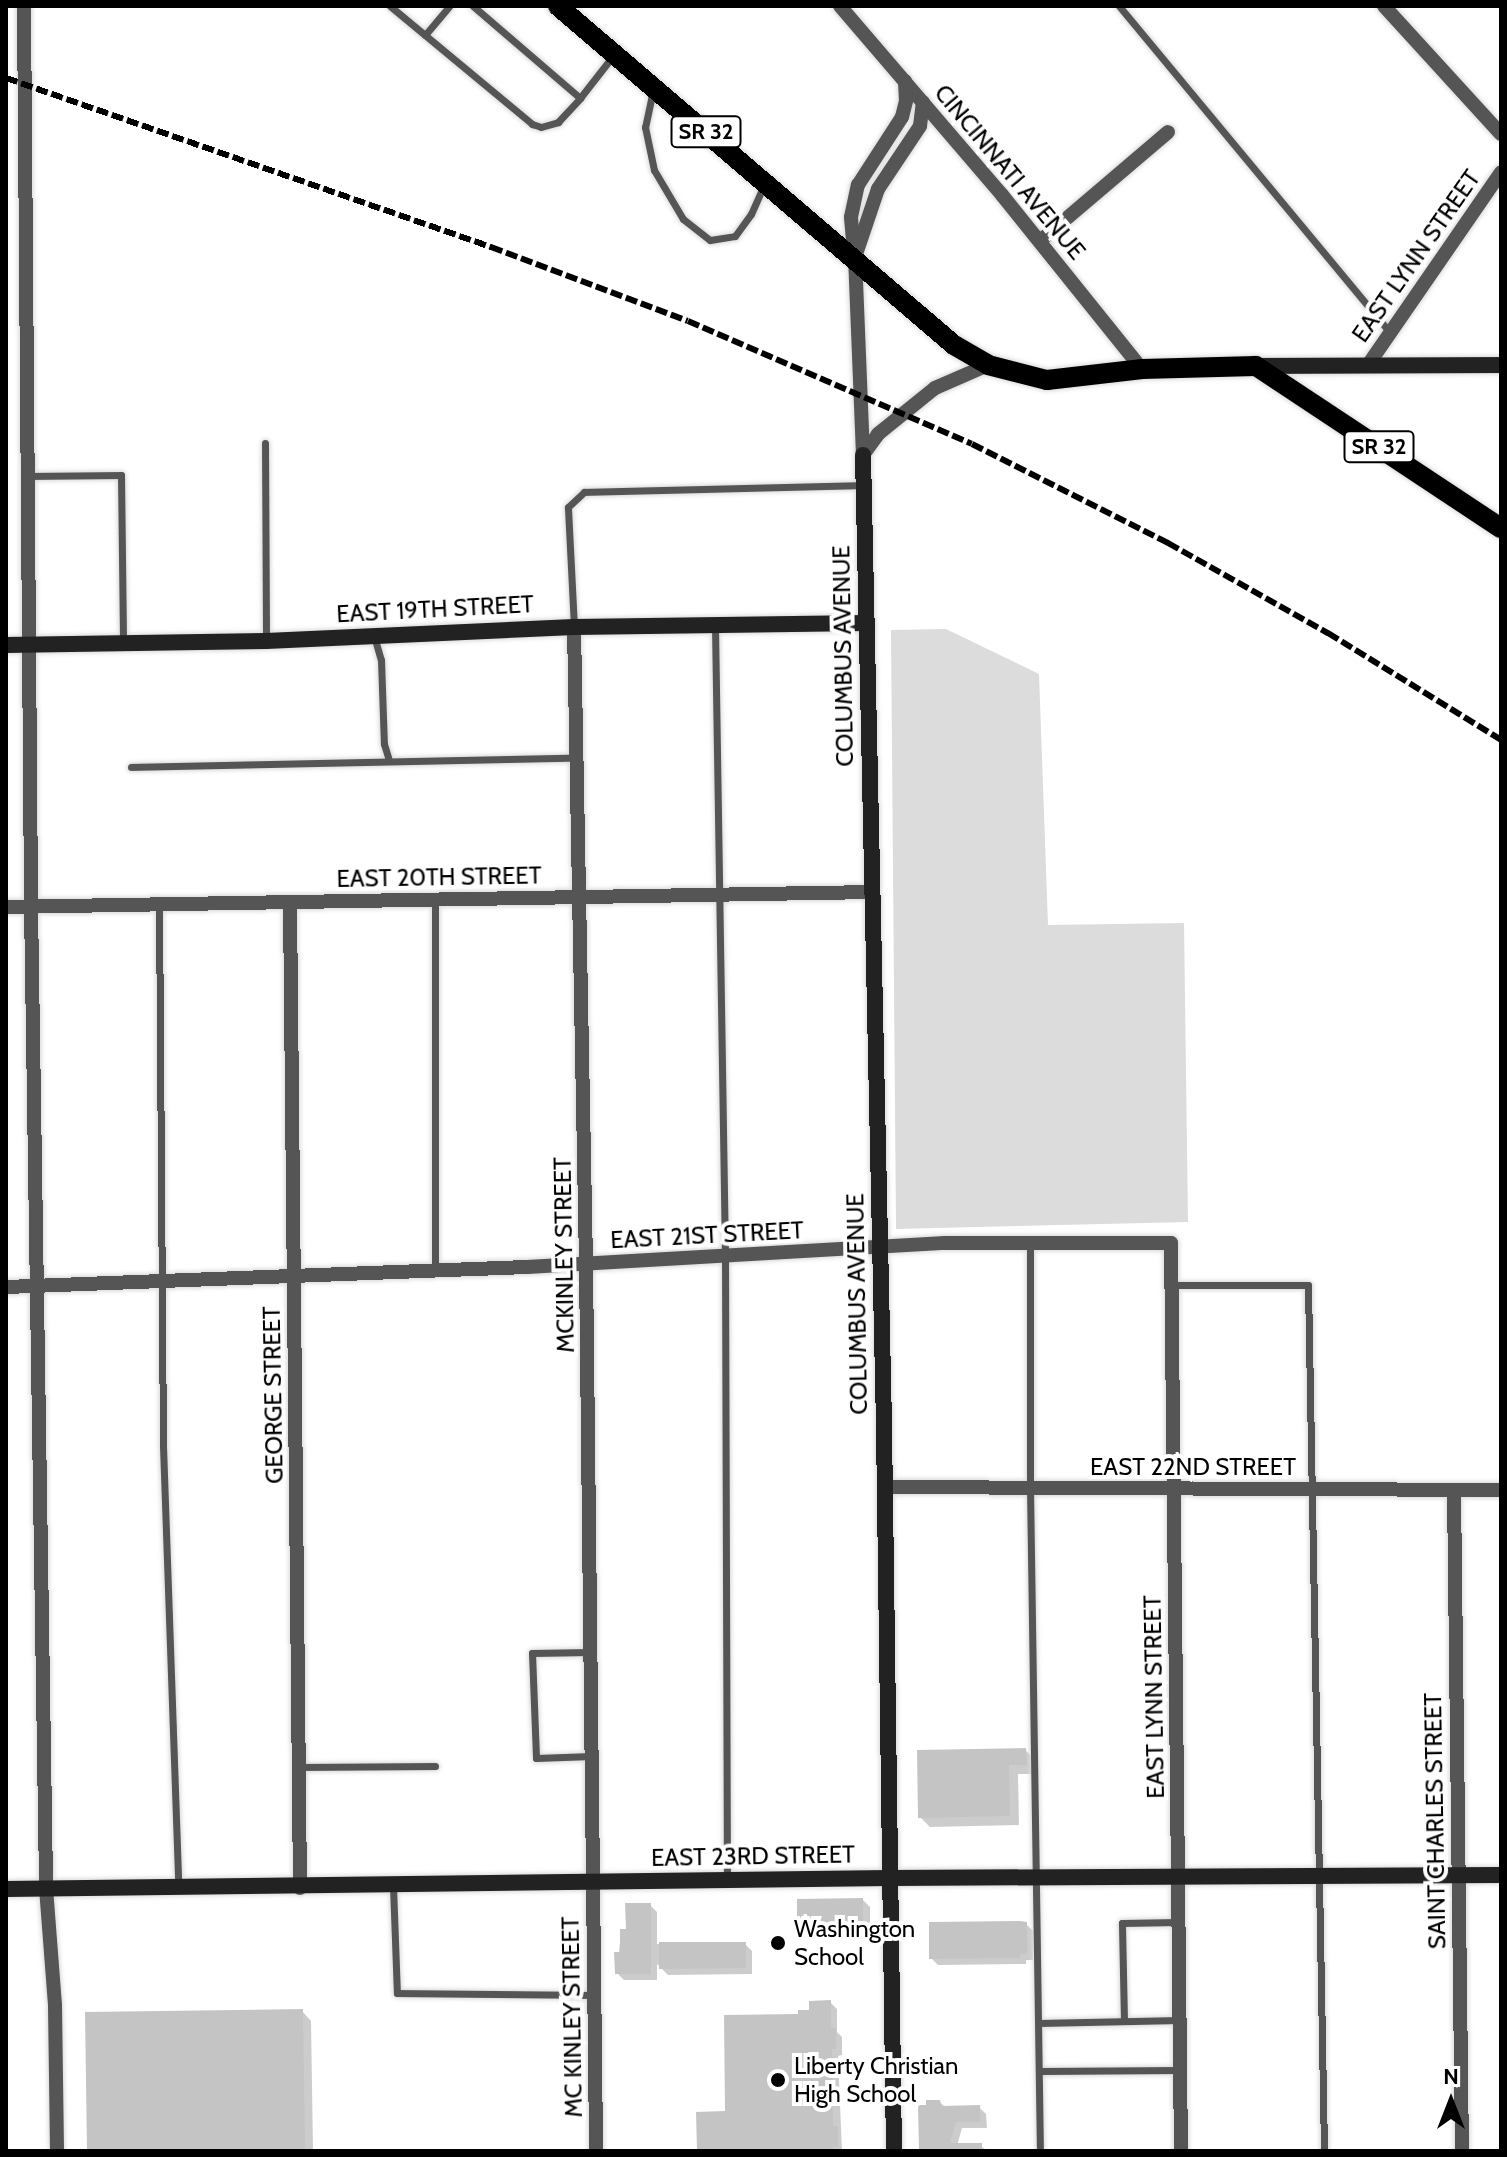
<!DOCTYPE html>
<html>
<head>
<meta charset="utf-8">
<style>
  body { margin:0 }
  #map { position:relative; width:1507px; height:2157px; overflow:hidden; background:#fff; font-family:Cabin,sans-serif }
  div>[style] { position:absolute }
  .green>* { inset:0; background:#dcdcdc }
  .shadow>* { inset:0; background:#0003 }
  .building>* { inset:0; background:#c4c4c4 }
  .roads { filter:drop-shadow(0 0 2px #dbdbdb) drop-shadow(0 0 2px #dbdbdb) }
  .lane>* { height:7px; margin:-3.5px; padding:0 3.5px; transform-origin:3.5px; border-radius:3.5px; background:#555 }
  .street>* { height:14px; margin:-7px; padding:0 7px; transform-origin:7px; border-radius:7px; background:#555 }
  .secondary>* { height:16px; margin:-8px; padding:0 8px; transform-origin:8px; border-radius:8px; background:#222 }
  .primary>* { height:20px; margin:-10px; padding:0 10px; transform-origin:10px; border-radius:10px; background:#000 }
  .rail>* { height:6px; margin-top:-3px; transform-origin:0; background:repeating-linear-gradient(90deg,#000 0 12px,transparent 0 16px) }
  .dots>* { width:22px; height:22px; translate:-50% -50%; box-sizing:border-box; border:4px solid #fff; border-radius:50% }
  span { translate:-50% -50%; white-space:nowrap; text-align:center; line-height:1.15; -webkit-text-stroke:8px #fff; paint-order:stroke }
  .shield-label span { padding:2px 6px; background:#fff; border:2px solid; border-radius:6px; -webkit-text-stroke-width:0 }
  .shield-label { font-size:22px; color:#000; font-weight:700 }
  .street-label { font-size:24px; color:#000 }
  .poi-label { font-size:24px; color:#000 }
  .left { translate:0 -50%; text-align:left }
  .frame { position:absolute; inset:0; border:8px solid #000; pointer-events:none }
  .north { position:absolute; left:1411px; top:2061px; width:80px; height:80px; -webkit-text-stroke:6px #fff; paint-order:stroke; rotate:0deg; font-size:22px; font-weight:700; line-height:32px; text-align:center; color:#000 }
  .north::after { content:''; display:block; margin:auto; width:28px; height:36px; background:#000; clip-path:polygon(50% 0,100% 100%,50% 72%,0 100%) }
</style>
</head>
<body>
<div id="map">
  <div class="green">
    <i style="clip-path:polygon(946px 629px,1039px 674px,1048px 925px,1184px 923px,1188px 1222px,896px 1229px,891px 630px)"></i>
  </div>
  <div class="shadow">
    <i style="clip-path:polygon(1025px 1750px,1035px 1759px,1035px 1774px,1018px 1774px,1019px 1825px,930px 1827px,920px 1817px)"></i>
    <i style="clip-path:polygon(863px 1900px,870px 1907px,870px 1935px,842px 1935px,842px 1940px,837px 1940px,832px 1935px,806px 1935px,799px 1928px)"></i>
    <i style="clip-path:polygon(650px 1905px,657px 1912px,657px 1944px,745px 1944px,752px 1951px,752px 1974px,668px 1975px,657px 1964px,657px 1980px,624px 1980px,617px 1973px,621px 1931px,628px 1931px)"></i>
    <i style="clip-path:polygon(1026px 1924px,1033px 1931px,1033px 1960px,1026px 1960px,1026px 1964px,938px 1965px,931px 1958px)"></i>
    <i style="clip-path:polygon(830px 2002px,837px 2009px,837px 2032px,842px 2037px,842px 2055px,838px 2056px,842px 2151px,699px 2151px,800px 2016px)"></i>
    <i style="clip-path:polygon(302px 2011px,311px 2021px,313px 2151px,89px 2151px)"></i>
    <i style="clip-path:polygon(940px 2102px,946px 2108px,979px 2107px,986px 2114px,987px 2128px,962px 2128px,957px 2146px,981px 2146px,987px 2151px,921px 2151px)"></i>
  </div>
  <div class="building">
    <i style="clip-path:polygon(1026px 1748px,1027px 1765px,1009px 1765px,1010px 1816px,918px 1818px,917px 1750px)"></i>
    <i style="clip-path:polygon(863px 1898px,863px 1929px,835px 1929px,835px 1934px,828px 1934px,828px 1929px,797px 1929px,797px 1899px)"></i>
    <i style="clip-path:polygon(625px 1903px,651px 1903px,651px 1974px,615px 1974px,614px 1952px,620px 1952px,620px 1929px,626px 1929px)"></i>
    <i style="clip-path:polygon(1020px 1921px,1027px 1922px,1027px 1954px,1020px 1954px,1020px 1958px,929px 1959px,929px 1922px)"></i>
    <i style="clip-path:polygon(659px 1942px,746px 1942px,746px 1968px,659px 1969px)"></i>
    <i style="clip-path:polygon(831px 2000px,831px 2028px,836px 2028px,836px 2049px,832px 2049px,833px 2126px,838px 2126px,838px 2147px,833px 2147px,833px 2151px,697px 2151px,696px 2112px,725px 2111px,724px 2015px,798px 2014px,798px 2010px,809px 2010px,809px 2001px)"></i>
    <i style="clip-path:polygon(303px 2009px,305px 2151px,87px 2151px,85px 2012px)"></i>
    <i style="clip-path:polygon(926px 2100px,940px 2100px,941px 2106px,980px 2105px,980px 2122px,956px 2122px,950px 2143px,982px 2143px,982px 2151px,919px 2151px,918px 2105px,926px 2105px)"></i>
  </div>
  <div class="roads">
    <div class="lane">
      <i style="left:390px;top:6px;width:185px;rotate:39.7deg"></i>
      <i style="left:532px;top:124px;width:9px;rotate:18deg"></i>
      <i style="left:541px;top:127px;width:18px;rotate:-16deg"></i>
      <i style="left:558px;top:122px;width:33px;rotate:-47deg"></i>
      <i style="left:473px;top:6px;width:141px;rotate:40.7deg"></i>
      <i style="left:580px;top:98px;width:52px;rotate:-52deg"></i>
      <i style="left:1119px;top:6px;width:425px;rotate:50.3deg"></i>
      <i style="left:425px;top:35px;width:38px;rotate:-50deg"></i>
      <i style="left:653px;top:90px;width:38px;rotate:102deg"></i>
      <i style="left:645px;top:127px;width:44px;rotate:78.2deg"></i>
      <i style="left:654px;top:170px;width:57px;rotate:59.4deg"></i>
      <i style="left:683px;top:219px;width:34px;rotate:38deg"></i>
      <i style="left:710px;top:240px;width:25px;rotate:-9deg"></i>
      <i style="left:735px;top:236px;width:27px;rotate:-54deg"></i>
      <i style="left:751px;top:214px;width:30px;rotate:-66deg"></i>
      <i style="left:265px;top:443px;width:196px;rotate:89.7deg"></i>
      <i style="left:29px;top:476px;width:92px;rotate:-0.6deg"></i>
      <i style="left:121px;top:475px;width:167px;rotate:89.3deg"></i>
      <i style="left:715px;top:626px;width:630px;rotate:89.09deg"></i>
      <i style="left:725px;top:1256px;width:624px;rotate:89.82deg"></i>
      <i style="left:574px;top:627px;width:120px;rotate:-92.9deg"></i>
      <i style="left:568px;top:507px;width:22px;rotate:-43deg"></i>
      <i style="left:584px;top:492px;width:279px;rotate:-1.4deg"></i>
      <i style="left:374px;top:636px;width:25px;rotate:74deg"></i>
      <i style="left:381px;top:660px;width:84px;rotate:88deg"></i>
      <i style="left:384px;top:744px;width:17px;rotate:73deg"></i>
      <i style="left:131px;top:767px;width:445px;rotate:-1.2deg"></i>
      <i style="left:435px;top:899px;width:371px;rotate:90deg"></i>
      <i style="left:159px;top:904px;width:542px;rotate:89.58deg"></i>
      <i style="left:163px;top:1446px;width:440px;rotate:88deg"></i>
      <i style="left:1030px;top:1243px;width:245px;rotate:90deg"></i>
      <i style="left:1030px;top:1488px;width:663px;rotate:89.14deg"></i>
      <i style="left:1171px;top:1285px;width:137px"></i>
      <i style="left:1308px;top:1285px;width:866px;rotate:88.94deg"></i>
      <i style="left:591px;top:1652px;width:59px;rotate:179deg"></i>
      <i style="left:532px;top:1653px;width:105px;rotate:87.8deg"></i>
      <i style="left:536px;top:1758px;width:56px;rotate:-2deg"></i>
      <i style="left:301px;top:1767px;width:134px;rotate:-0.4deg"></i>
      <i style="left:393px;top:1886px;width:107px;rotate:87.9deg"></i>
      <i style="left:397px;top:1993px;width:197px;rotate:0.6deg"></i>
      <i style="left:1124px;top:2021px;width:98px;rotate:-91.2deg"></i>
      <i style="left:1122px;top:1923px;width:56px;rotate:-1deg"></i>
      <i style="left:1039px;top:2023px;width:141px;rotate:-1.2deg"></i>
      <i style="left:1040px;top:2071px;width:140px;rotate:-0.4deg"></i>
    </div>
    <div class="street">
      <i style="left:24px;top:6px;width:900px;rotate:89.55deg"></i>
      <i style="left:31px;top:906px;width:982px;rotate:89.12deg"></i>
      <i style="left:46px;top:1888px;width:118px;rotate:85.6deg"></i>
      <i style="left:55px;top:2006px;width:145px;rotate:89.2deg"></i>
      <i style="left:840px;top:6px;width:249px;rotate:49.4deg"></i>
      <i style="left:1002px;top:195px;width:223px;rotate:51.2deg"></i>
      <i style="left:1384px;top:6px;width:173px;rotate:47.6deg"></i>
      <i style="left:1040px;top:241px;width:168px;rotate:-40.4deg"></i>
      <i style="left:854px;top:252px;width:35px;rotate:-95deg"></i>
      <i style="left:851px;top:217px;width:33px;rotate:-78deg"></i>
      <i style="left:858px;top:185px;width:81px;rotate:-57.1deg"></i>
      <i style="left:902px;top:117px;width:16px;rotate:-76deg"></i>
      <i style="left:906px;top:101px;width:20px;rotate:-93deg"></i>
      <i style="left:1368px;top:365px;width:234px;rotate:-55.4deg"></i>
      <i style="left:863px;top:455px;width:198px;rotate:-92.3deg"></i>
      <i style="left:855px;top:257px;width:72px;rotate:-71.3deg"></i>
      <i style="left:878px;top:189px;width:76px;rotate:-56.3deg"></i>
      <i style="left:920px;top:126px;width:24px;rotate:-83deg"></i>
      <i style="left:863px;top:455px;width:26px;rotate:-54deg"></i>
      <i style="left:878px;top:434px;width:73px;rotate:-38.9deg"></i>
      <i style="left:935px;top:388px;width:58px;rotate:-23.5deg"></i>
      <i style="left:574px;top:627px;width:636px;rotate:88.92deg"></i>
      <i style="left:586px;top:1263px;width:888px;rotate:89.35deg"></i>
      <i style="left:290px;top:902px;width:986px;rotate:89.42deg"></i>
      <i style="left:6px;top:907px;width:866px;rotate:-0.99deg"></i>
      <i style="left:6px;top:1287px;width:521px;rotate:-2.2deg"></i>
      <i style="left:527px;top:1267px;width:419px;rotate:-3.3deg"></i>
      <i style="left:945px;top:1243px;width:226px"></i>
      <i style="left:1171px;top:1243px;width:908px;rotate:89.37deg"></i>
      <i style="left:884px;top:1487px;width:617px;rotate:0.28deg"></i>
      <i style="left:1454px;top:1490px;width:661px;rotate:89.31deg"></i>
    </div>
    <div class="secondary">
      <i style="left:1256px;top:366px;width:245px;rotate:-0.2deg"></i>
      <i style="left:863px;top:455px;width:972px;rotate:88.76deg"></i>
      <i style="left:884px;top:1427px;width:724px;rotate:89.21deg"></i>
      <i style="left:6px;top:645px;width:260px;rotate:-0.9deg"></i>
      <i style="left:266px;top:641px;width:308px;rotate:-2.6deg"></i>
      <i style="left:574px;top:627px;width:292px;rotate:-0.8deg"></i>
      <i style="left:6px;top:1889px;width:884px;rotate:-0.71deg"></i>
      <i style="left:890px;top:1878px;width:611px;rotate:-0.28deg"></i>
    </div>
    <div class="primary">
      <i style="left:558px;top:6px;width:521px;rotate:40.57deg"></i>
      <i style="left:954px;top:345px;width:39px;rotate:30deg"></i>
      <i style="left:988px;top:365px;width:61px;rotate:14.3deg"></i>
      <i style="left:1047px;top:380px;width:96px;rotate:-6.6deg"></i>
      <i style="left:1142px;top:369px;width:114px;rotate:-1.5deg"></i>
      <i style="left:1256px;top:366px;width:294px;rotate:33.5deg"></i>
    </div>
  </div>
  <div class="rail">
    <i style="left:6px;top:78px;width:514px;rotate:19.21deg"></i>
    <i style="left:491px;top:247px;width:210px;rotate:20.6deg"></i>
    <i style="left:688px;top:321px;width:309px;rotate:23.4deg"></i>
    <i style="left:972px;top:444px;width:220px;rotate:26.8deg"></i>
    <i style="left:1168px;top:543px;width:184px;rotate:29.4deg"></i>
    <i style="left:1328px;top:633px;width:203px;rotate:31.7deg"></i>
  </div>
  <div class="dots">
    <i style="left:778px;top:1943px;background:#000"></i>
    <i style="left:778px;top:2080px;background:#000"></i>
  </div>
  <div class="shield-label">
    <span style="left:706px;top:132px">SR 32</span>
    <span style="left:1379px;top:447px">SR 32</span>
  </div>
  <div class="street-label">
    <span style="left:1010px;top:172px;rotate:50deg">CINCINNATI AVENUE</span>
    <span style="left:1416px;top:256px;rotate:-55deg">EAST LYNN STREET</span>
    <span style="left:435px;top:609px;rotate:-3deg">EAST 19TH STREET</span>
    <span style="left:843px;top:656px;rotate:-91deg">COLUMBUS AVENUE</span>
    <span style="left:439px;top:877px;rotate:-1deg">EAST 20TH STREET</span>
    <span style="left:707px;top:1235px;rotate:-3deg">EAST 21ST STREET</span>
    <span style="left:564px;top:1255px;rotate:-91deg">MCKINLEY STREET</span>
    <span style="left:857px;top:1304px;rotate:-91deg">COLUMBUS AVENUE</span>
    <span style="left:273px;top:1395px;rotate:-91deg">GEORGE STREET</span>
    <span style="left:1193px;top:1467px">EAST 22ND STREET</span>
    <span style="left:1154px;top:1697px;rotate:-91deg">EAST LYNN STREET</span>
    <span style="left:1435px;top:1821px;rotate:-91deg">SAINT CHARLES STREET</span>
    <span style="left:753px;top:1856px;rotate:-1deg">EAST 23RD STREET</span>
    <span style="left:572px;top:2017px;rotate:-91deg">MC KINLEY STREET</span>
  </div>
  <div class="poi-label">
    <span class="left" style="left:794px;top:1943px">Washington<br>School</span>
    <span class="left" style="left:794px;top:2080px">Liberty Christian<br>High School</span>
  </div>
  <div class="frame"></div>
  <div class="north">N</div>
</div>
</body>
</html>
